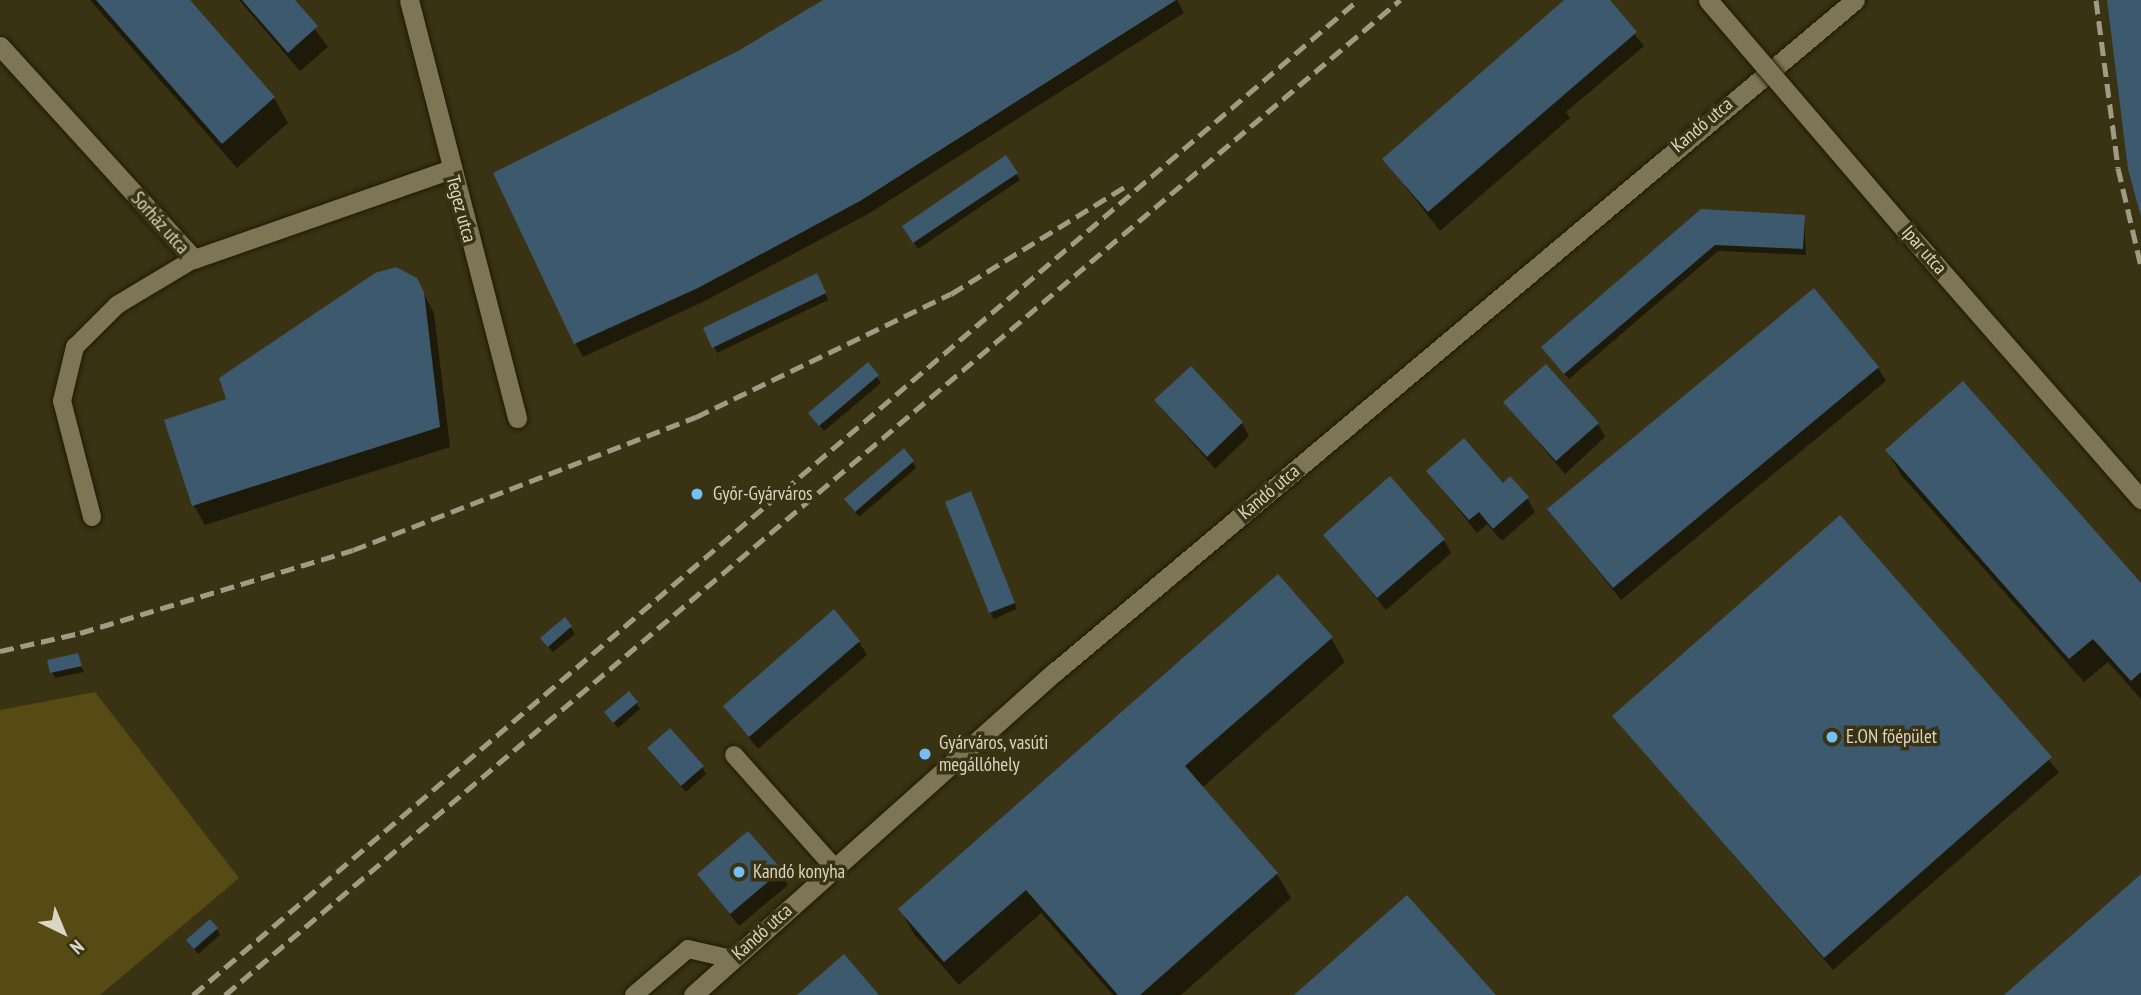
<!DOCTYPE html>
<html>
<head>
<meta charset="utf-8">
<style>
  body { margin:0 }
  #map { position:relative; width:2141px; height:995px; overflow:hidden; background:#393213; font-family:"PT Sans Narrow",sans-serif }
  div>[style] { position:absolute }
  .green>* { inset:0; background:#574b15 }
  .shadow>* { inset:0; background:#0007 }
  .building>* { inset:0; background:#3d596e }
  .roads { filter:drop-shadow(0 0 2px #211a00) drop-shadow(0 0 2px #211a00) }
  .service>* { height:18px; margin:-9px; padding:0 9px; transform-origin:9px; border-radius:9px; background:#7d7554 }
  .minor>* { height:19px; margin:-9.5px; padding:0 9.5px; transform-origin:9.5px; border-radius:9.5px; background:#7d7554 }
  .tertiary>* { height:19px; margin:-9.5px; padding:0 9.5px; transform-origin:9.5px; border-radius:9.5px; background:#7d7554 }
  .rail>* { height:5px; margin-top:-2.5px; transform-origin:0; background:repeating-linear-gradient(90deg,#a19b85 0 14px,transparent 0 21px) }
  .bridges { filter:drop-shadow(0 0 2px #211a00) drop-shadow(0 0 2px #211a00) }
  .tertiary-bridge>* { height:19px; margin:-9.5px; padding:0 9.5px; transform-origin:9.5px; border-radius:9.5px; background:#7d7554 }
  .dots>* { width:19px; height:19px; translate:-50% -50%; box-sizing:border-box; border:4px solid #393213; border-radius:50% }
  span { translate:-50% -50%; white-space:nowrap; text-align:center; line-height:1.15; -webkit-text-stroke:7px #393213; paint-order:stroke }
  .street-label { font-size:19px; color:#dad6c4 }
  .poi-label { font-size:19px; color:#dad6c4 }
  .left { translate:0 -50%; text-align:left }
  .north { position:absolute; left:28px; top:897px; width:70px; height:70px; -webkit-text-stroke:5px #393213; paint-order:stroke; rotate:137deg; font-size:19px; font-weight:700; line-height:28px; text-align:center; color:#dad6c4 }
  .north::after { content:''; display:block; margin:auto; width:24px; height:32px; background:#dad6c4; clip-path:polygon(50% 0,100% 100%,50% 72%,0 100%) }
</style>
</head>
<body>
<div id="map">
  <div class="green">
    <i style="clip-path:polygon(95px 692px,239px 878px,100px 995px,0 995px,0 710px)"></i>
  </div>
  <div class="shadow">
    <i style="clip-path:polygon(90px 0,188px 0,274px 98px,288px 123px,237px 168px)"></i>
    <i style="clip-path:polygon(239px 0,293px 0,328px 47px,300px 71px)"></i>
    <i style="clip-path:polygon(826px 0,1177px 0,1184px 13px,868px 214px,705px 301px,583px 357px,575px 343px,739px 53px)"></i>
    <i style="clip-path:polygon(1567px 0,1607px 0,1644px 46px,1566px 112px,1570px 118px,1440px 231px,1384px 159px)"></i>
    <i style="clip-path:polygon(1006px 157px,1020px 180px,918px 249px,908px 233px)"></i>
    <i style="clip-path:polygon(1701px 211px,1804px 216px,1806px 255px,1718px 251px,1569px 379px,1547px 353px)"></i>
    <i style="clip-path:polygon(416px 279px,434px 313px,450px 447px,205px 525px,194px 506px,166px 421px,229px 400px)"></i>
    <i style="clip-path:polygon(820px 282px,828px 300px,717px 353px,714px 347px)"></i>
    <i style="clip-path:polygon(868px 365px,881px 383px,824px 431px,814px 419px)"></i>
    <i style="clip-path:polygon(1878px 368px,1886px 381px,1621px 600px,1549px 510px)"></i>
    <i style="clip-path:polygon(1156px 401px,1242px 423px,1249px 436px,1215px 469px)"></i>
    <i style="clip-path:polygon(1506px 403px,1598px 424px,1605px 437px,1565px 474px)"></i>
    <i style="clip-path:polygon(1887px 450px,2141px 585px,2141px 699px,2108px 662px,2084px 682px,1901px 475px)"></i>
    <i style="clip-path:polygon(913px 462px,916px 468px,859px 517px,850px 506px,846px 500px)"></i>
    <i style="clip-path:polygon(1428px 471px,1503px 485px,1527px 498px,1535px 512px,1502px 541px,1487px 524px,1477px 533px)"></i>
    <i style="clip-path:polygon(974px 500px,1017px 609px,994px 619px,990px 612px)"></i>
    <i style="clip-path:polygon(1840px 518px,2059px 772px,1833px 970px,1614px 716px)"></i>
    <i style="clip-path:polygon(1325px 536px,1444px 540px,1451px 553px,1386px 610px)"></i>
    <i style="clip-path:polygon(565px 620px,575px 634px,553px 652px,546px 644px)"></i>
    <i style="clip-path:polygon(1331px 638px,1345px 662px,1202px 788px,1277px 874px,1291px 898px,1181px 995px,1113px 995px,1041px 913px,959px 985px,914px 934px,900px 909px)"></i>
    <i style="clip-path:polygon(859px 642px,867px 655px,758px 749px,725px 707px)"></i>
    <i style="clip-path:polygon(77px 655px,84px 672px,55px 678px,52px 672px)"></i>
    <i style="clip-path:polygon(636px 703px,640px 709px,618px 728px,610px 718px)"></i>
    <i style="clip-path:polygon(653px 755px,702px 767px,706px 774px,686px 792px)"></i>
    <i style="clip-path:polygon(780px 871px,788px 885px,739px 926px,699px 875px)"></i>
    <i style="clip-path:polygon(217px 929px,220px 935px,198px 954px,192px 946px)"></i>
  </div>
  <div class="building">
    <i style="clip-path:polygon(96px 0,190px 0,275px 97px,222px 144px)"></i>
    <i style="clip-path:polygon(242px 0,295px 0,318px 26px,288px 53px)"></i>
    <i style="clip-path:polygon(823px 0,1176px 0,860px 201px,698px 288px,574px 344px,493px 173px,738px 51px)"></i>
    <i style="clip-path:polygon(1564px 0,1610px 0,1637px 32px,1428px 212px,1382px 159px)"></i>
    <i style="clip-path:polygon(2107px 0,2141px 0,2141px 217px,2128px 169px)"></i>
    <i style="clip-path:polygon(1006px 155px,1018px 173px,913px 243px,902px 226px)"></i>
    <i style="clip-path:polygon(1701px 209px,1805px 215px,1803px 249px,1715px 245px,1564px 374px,1541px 347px)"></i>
    <i style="clip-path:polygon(396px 267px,417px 278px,424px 292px,440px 427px,192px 506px,164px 420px,226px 399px,219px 378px,375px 273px)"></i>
    <i style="clip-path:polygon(817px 273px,826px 293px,712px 348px,703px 328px)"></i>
    <i style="clip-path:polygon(1814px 288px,1879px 367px,1613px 588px,1547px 509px)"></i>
    <i style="clip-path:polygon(868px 362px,879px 375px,819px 426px,808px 413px)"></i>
    <i style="clip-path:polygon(1546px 364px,1599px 423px,1556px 461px,1503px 402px)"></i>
    <i style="clip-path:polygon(1191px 366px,1243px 422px,1207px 457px,1154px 400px)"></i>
    <i style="clip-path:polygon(1963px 381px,2141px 583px,2141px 672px,2131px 681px,2093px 639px,2069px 659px,1885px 450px)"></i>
    <i style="clip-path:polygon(1464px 438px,1503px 483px,1510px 476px,1529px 497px,1493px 529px,1479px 512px,1469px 520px,1426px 471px)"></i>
    <i style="clip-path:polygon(904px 448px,914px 461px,855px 512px,844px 499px)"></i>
    <i style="clip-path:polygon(1390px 476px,1445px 539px,1377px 598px,1323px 535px)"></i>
    <i style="clip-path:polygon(971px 491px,1015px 603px,989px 613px,945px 502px)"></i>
    <i style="clip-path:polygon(1840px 515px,2052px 757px,1824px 958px,1612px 716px)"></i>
    <i style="clip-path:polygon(1278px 574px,1333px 637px,1185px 766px,1278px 873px,1140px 995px,1118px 995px,1026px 890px,944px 962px,898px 909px)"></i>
    <i style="clip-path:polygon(834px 609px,860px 641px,749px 737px,723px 706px)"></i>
    <i style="clip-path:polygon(565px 617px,572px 626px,548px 647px,540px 638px)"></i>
    <i style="clip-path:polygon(78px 653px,82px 666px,50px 673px,47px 660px)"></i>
    <i style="clip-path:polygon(629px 691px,638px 702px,613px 723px,604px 712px)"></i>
    <i style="clip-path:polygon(670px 728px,704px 766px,681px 786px,647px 748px)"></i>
    <i style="clip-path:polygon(748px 831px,782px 870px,730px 914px,697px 874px)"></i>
    <i style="clip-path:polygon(2141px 874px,2141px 995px,2004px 995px)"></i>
    <i style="clip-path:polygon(1407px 895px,1496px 995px,1294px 995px)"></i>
    <i style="clip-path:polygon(210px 919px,218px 928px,194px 949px,186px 940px)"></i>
    <i style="clip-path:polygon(844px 954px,879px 995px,797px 995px)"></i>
  </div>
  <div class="roads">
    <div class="service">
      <i style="left:92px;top:517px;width:120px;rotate:-104.5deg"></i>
      <i style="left:62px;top:401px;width:56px;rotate:-76.5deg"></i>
      <i style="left:75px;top:347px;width:59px;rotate:-45deg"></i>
      <i style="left:117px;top:305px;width:90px;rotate:-30.9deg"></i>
      <i style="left:734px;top:755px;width:149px;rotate:48.3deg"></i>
      <i style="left:634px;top:995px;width:71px;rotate:-40.4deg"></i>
      <i style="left:688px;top:949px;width:45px;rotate:12.8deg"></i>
    </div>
    <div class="minor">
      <i style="left:409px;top:0;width:432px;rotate:75.5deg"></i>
      <i style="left:0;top:46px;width:288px;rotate:47.7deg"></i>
      <i style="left:194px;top:259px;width:272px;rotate:-19.3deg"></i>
    </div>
    <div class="tertiary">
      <i style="left:1908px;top:233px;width:354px;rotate:48.8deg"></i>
      <i style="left:693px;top:995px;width:487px;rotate:-41.8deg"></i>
      <i style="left:1056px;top:671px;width:1043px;rotate:-40.02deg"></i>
    </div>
  </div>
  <div class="rail">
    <i style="left:2096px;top:0;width:169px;rotate:82.5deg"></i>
    <i style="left:2118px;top:168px;width:101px;rotate:76.8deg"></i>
    <i style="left:0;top:651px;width:82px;rotate:-12.7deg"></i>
    <i style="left:80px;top:633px;width:285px;rotate:-16.9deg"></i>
    <i style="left:353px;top:550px;width:368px;rotate:-21.2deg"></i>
    <i style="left:696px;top:417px;width:283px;rotate:-25.8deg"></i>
    <i style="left:951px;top:294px;width:206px;rotate:-31.7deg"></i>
    <i style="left:193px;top:995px;width:1532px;rotate:-40.5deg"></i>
    <i style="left:225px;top:995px;width:1540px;rotate:-40.26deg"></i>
  </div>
  <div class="bridges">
    <div class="tertiary-bridge">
      <i style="left:1708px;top:0;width:307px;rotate:49.4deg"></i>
    </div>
  </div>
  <div class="dots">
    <i style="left:697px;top:494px;background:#74c0f6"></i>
    <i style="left:1832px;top:737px;background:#74c0f6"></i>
    <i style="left:925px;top:754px;background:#74c0f6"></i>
    <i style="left:739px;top:872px;background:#74c0f6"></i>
  </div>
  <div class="street-label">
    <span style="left:1702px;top:125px;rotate:-40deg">Kandó utca</span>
    <span style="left:461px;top:209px;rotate:75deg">Tegez utca</span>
    <span style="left:160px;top:223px;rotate:48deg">Sorház utca</span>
    <span style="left:1924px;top:250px;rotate:49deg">Ipar utca</span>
    <span style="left:1269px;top:492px;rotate:-40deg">Kandó utca</span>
    <span style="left:762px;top:932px;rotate:-42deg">Kandó utca</span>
  </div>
  <div class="poi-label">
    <span class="left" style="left:713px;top:494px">Győr-Gyárváros</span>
    <span class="left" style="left:1846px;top:737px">E.ON főépület</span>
    <span class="left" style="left:939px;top:754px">Gyárváros, vasúti<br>megállóhely</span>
    <span class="left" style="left:753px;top:872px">Kandó konyha</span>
  </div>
  <div class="north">N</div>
</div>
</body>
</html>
